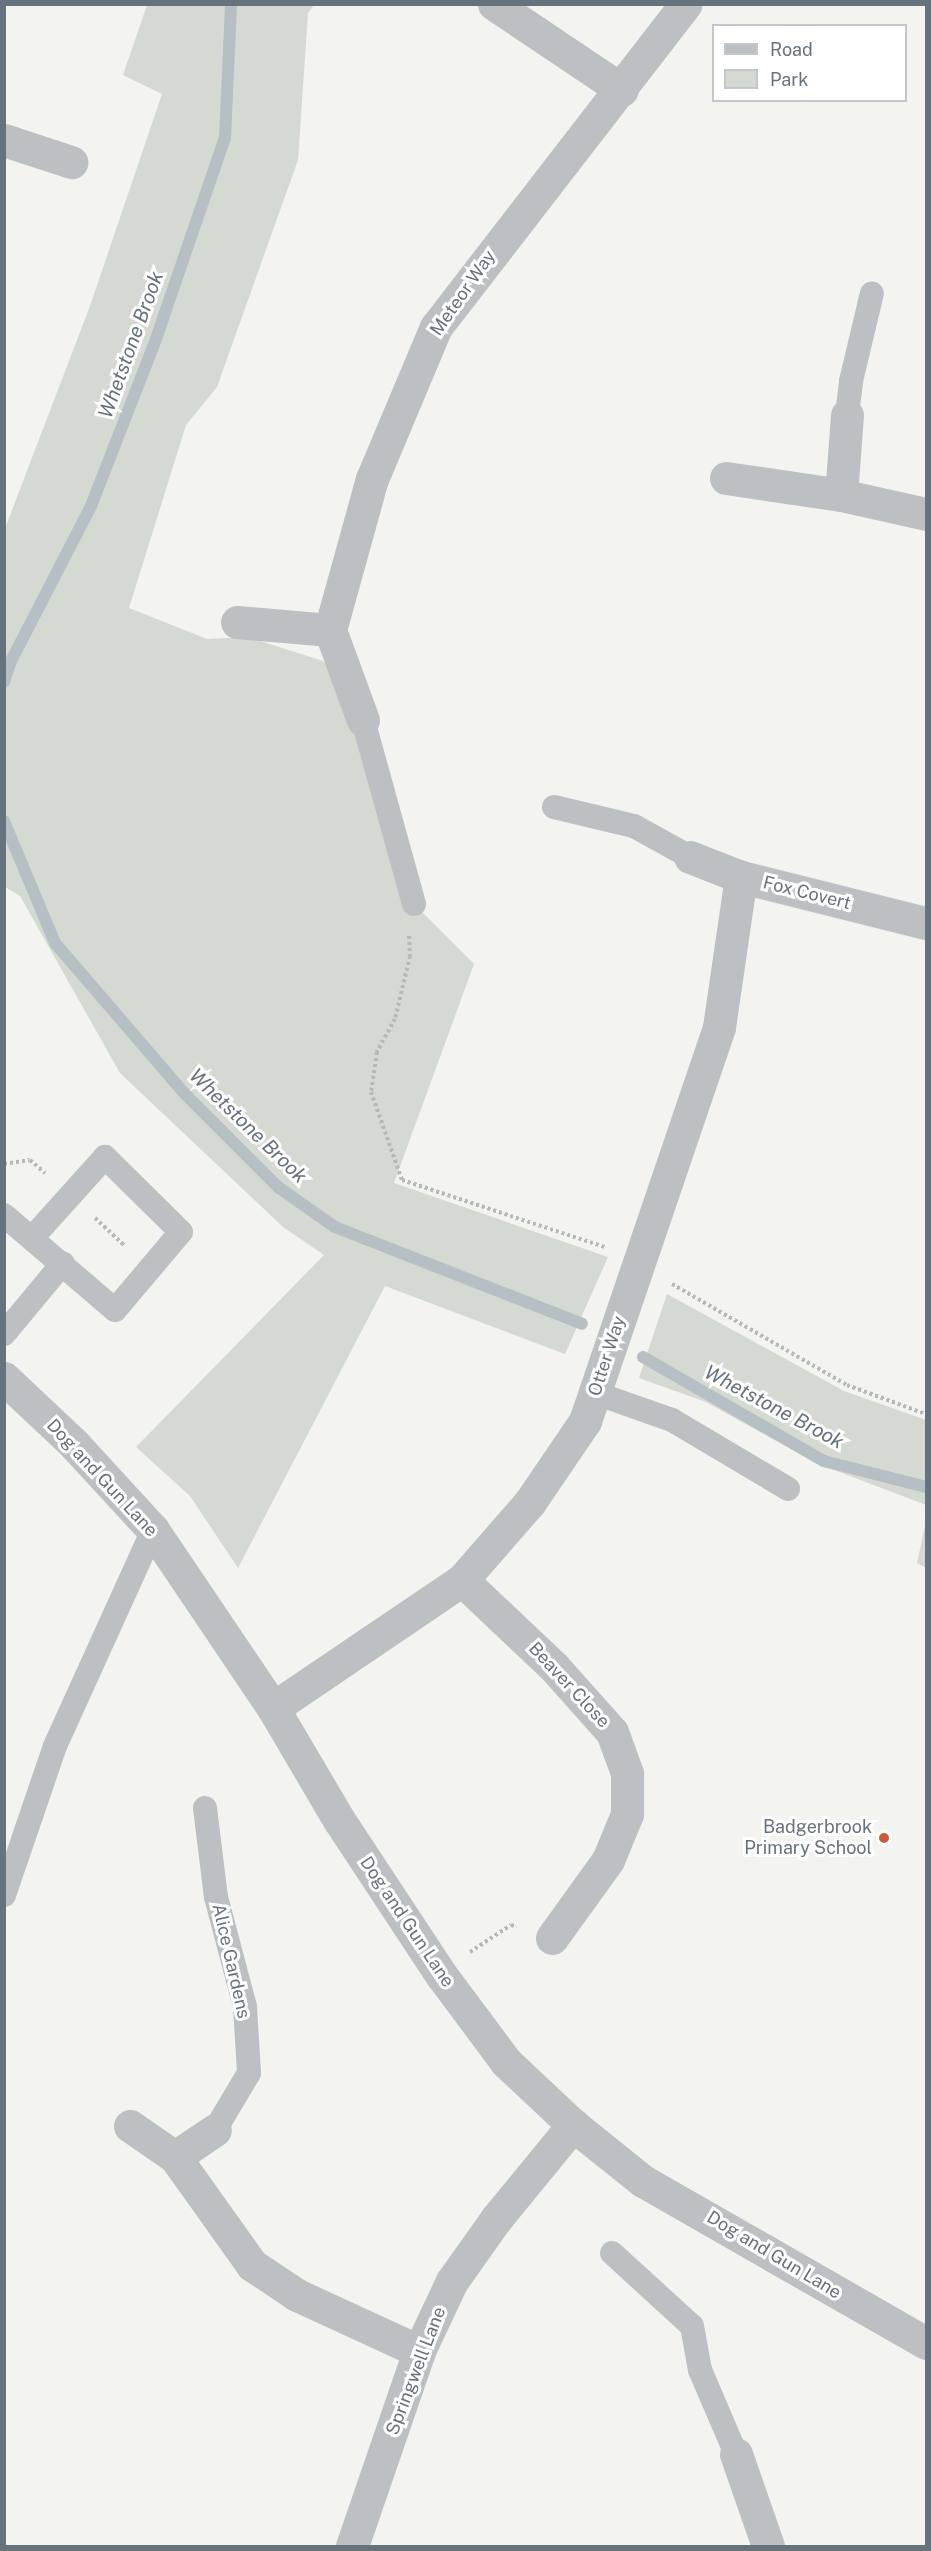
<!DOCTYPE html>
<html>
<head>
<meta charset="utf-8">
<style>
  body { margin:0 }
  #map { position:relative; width:931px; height:2551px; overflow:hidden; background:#f3f3f0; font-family:"Public Sans",sans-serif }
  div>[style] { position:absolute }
  .green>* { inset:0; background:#d4d9d1 }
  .stream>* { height:12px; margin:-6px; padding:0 6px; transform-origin:6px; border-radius:6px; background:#b6bfc3 }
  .path>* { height:4px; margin-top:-2px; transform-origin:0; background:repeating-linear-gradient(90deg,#b6b9ba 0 3px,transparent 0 6px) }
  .service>* { height:24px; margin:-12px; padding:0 12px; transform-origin:12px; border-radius:12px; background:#bdc0c3 }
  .minor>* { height:33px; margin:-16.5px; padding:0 16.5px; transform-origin:16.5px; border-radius:16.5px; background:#bdc0c3 }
  .tertiary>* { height:33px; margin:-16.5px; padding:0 16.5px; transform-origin:16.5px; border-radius:16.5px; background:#bdc0c3 }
  .dots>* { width:16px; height:16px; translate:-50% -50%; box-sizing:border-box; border:3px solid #fff; border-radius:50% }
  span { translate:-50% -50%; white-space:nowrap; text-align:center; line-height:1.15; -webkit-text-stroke:6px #fff; paint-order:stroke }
  .street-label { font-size:18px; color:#66737d }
  .poi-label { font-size:18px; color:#66737d }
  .right { translate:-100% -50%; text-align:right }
  .water-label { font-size:20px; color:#62747b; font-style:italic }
  .frame { position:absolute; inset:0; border:6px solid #66737d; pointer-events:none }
  .legend { position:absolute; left:712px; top:24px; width:195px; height:78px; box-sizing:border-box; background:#fff; border:2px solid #c2c7cb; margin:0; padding:8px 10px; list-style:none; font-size:18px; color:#66737d }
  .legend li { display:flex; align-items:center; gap:12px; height:30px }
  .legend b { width:30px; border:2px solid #c2c7cb }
</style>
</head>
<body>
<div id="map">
  <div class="green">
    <i style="clip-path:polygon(147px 5px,314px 5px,308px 13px,298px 160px,217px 387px,186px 425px,129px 608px,207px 639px,248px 637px,323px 661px,363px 720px,414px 904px,474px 964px,394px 1183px,608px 1257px,565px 1354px,385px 1286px,238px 1568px,190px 1496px,136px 1447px,324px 1255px,283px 1227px,120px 1073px,20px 896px,5px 887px,4px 531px,90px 306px,162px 94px,123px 75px)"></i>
    <i style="clip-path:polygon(667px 1294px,844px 1391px,926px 1420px,926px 1505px,816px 1463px,706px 1402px,639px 1378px)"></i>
    <i style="clip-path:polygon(926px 1521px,926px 1568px,917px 1563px)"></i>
  </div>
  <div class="stream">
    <i style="left:4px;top:682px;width:20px;rotate:-72deg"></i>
    <i style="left:10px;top:663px;width:177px;rotate:-62.7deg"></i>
    <i style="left:91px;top:506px;width:179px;rotate:-68.7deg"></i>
    <i style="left:156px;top:339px;width:213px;rotate:-71.1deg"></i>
    <i style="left:225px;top:138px;width:134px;rotate:-87.4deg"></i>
    <i style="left:4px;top:821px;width:132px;rotate:67.3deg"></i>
    <i style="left:55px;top:943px;width:196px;rotate:49.3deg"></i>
    <i style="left:183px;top:1092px;width:134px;rotate:45deg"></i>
    <i style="left:278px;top:1187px;width:70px;rotate:35.1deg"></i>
    <i style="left:335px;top:1227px;width:265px;rotate:21.4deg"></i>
    <i style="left:643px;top:1357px;width:209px;rotate:29.9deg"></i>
    <i style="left:824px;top:1461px;width:105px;rotate:14.3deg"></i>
  </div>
  <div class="path">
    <i style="left:409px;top:936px;width:20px;rotate:87deg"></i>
    <i style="left:410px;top:956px;width:65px;rotate:103.4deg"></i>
    <i style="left:395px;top:1019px;width:38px;rotate:119deg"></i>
    <i style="left:377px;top:1052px;width:40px;rotate:98.5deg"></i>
    <i style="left:371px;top:1092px;width:93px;rotate:70.6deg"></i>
    <i style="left:402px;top:1180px;width:214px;rotate:18.3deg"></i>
    <i style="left:4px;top:1164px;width:26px;rotate:-9deg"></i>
    <i style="left:30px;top:1160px;width:20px;rotate:41deg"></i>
    <i style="left:95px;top:1218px;width:41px;rotate:43deg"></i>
    <i style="left:672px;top:1284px;width:202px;rotate:30deg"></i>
    <i style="left:847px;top:1385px;width:84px;rotate:20.2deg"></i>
    <i style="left:470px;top:1952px;width:49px;rotate:-33.4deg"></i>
    <i style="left:511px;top:1925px;width:6px;rotate:18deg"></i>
  </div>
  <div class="service">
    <i style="left:847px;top:415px;width:34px;rotate:-83deg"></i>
    <i style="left:851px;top:381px;width:90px;rotate:-76.6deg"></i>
    <i style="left:363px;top:720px;width:191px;rotate:74.5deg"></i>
    <i style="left:554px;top:807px;width:82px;rotate:13.4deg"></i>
    <i style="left:634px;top:826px;width:64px;rotate:29deg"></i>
    <i style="left:4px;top:1215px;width:146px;rotate:40.6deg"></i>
    <i style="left:115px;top:1310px;width:102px;rotate:-49.8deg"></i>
    <i style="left:181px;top:1232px;width:107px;rotate:-135.4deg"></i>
    <i style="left:105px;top:1157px;width:109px;rotate:132deg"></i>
    <i style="left:4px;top:1334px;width:92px;rotate:-50.3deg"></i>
    <i style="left:595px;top:1393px;width:82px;rotate:19.3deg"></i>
    <i style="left:672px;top:1420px;width:135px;rotate:30.7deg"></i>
    <i style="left:205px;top:1808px;width:90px;rotate:83deg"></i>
    <i style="left:216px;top:1897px;width:114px;rotate:75.2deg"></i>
    <i style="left:245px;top:2007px;width:66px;rotate:86.5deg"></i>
    <i style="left:249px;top:2073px;width:66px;rotate:120.8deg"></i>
    <i style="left:4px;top:1895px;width:157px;rotate:-71.1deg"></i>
    <i style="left:55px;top:1746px;width:237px;rotate:-65.6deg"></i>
    <i style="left:612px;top:2253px;width:108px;rotate:42.4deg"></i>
    <i style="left:692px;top:2326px;width:45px;rotate:79.7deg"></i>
    <i style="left:700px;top:2370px;width:91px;rotate:66.8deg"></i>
  </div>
  <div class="minor">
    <i style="left:494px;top:4px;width:154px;rotate:33.9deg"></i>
    <i style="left:4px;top:140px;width:71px;rotate:18.2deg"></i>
    <i style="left:726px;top:478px;width:116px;rotate:8.4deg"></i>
    <i style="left:841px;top:495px;width:87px;rotate:12.6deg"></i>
    <i style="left:841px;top:495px;width:80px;rotate:-85.7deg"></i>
    <i style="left:237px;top:622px;width:93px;rotate:4.9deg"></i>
    <i style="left:363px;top:720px;width:96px;rotate:-110.1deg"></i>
    <i style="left:330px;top:630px;width:157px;rotate:-74.5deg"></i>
    <i style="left:372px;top:479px;width:165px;rotate:-67.2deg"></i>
    <i style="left:436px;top:327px;width:408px;rotate:-52.3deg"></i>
    <i style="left:690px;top:857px;width:55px;rotate:21.4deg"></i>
    <i style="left:741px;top:877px;width:191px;rotate:14deg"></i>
    <i style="left:462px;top:1580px;width:127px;rotate:43.4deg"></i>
    <i style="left:554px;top:1667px;width:87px;rotate:48.3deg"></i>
    <i style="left:612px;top:1732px;width:44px;rotate:69.9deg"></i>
    <i style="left:627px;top:1773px;width:41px;rotate:90deg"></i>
    <i style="left:627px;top:1814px;width:50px;rotate:112.4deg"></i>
    <i style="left:608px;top:1860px;width:96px;rotate:125.7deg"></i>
    <i style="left:273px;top:1708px;width:228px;rotate:-34.1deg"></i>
    <i style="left:462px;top:1580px;width:103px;rotate:-48.9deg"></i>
    <i style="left:530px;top:1502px;width:98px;rotate:-55.8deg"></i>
    <i style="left:585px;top:1421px;width:416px;rotate:-71.2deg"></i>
    <i style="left:719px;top:1027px;width:152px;rotate:-81.7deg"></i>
    <i style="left:130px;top:2126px;width:55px;rotate:34.6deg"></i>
    <i style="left:175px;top:2157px;width:133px;rotate:54.5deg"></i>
    <i style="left:252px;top:2265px;width:54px;rotate:33.7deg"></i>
    <i style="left:297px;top:2295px;width:134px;rotate:24.7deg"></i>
    <i style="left:175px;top:2157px;width:48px;rotate:-34deg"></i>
    <i style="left:736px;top:2454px;width:97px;rotate:70.8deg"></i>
    <i style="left:352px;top:2546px;width:206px;rotate:-71deg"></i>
    <i style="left:419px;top:2351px;width:77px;rotate:-64.8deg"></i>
    <i style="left:452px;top:2281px;width:76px;rotate:-54.6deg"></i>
    <i style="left:496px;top:2219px;width:122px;rotate:-50.7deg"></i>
  </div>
  <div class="tertiary">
    <i style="left:4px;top:1378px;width:96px;rotate:43.3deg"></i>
    <i style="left:74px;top:1444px;width:117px;rotate:47.4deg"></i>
    <i style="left:153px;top:1530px;width:215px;rotate:56deg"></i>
    <i style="left:273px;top:1708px;width:130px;rotate:59.5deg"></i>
    <i style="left:339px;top:1820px;width:187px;rotate:56.6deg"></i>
    <i style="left:442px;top:1976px;width:107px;rotate:53.3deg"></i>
    <i style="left:506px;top:2062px;width:92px;rotate:43.2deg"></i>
    <i style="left:573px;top:2125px;width:90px;rotate:38.7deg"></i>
    <i style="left:643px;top:2181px;width:326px;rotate:29.8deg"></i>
  </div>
  <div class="dots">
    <i style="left:884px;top:1838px;background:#cc5a37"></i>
  </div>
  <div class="street-label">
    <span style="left:463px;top:293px;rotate:-55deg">Meteor Way</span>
    <span style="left:807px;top:893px;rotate:14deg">Fox Covert</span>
    <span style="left:607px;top:1356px;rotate:-72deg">Otter Way</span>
    <span style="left:102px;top:1478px;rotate:47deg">Dog and Gun Lane</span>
    <span style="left:569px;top:1685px;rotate:47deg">Beaver Close</span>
    <span style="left:407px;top:1922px;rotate:56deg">Dog and Gun Lane</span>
    <span style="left:231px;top:1961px;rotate:77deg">Alice Gardens</span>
    <span style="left:774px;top:2255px;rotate:31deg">Dog and Gun Lane</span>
    <span style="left:416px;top:2371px;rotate:-69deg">Springwell Lane</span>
  </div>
  <div class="poi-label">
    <span class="right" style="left:872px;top:1838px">Badgerbrook<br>Primary School</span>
  </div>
  <div class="water-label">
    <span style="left:131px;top:345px;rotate:-70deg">Whetstone Brook</span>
    <span style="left:248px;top:1126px;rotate:44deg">Whetstone Brook</span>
    <span style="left:774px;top:1407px;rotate:28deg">Whetstone Brook</span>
  </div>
  <div class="frame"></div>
  <ul class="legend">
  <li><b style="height:8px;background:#bdc0c3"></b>Road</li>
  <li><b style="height:16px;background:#d4d9d1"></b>Park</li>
  </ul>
</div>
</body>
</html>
